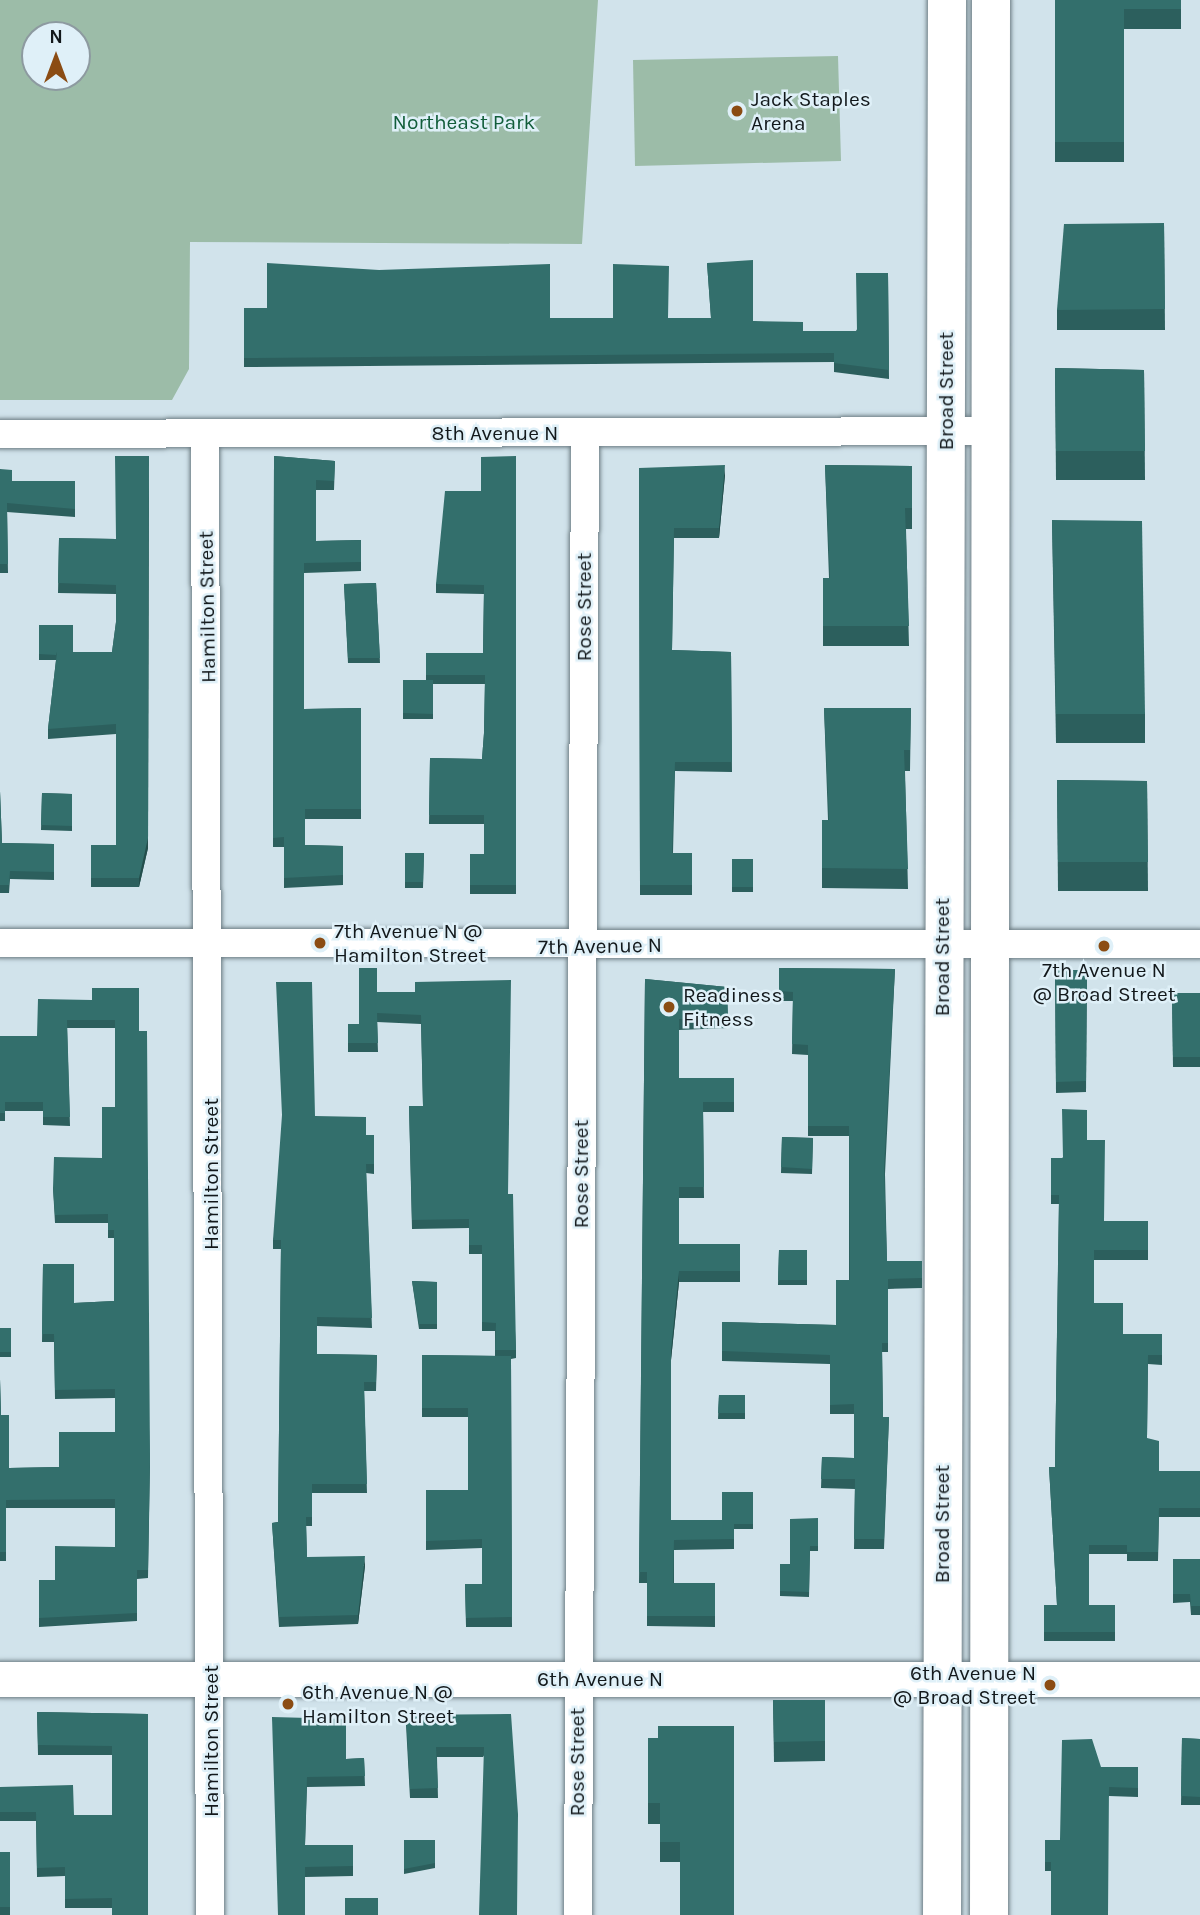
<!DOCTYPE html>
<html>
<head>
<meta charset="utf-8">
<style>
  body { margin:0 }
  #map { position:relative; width:1200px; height:1915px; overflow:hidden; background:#d1e3eb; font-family:Karla,sans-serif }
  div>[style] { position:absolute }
  .green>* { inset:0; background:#9cbca8 }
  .roads { filter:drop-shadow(0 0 2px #6e7e85) drop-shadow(0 0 2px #6e7e85) }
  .minor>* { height:28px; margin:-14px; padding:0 14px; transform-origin:14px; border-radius:14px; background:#fff }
  .tertiary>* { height:35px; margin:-17.5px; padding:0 17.5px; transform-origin:17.5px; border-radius:17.5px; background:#fff }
  .secondary>* { height:38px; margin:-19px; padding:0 19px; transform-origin:19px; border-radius:19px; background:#fff }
  .wall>* { inset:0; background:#2c5f5d }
  .shaded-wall>* { inset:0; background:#244e4c }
  .building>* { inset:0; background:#336f6c }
  .dots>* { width:19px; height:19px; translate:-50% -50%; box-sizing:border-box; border:4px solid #dff0f8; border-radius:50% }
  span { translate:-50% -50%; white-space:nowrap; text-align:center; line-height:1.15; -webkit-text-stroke:5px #dff0f8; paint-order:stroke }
  .poi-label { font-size:21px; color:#12181b }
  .left { translate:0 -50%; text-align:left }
  .right { translate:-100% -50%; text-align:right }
  .park-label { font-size:21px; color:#115d3a }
  .street-label { font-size:21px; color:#12181b }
  .north { position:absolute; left:21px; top:21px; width:70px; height:70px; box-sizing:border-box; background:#dff0f8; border:2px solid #8d9aa0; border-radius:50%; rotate:0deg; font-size:19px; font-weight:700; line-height:28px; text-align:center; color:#12181b }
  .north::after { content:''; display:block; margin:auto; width:24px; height:32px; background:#8b4c13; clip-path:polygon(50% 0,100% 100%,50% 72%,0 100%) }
</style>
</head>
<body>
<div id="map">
  <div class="green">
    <i style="clip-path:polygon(evenodd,0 0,598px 0,582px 244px,190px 242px,189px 369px,172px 400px,0 400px,0 0,35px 35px,77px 35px,77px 77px,35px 77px,35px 35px)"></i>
    <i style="clip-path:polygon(838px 56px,841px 161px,635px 166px,633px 60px)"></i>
  </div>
  <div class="roads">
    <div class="minor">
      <i style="left:0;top:434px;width:991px;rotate:-0.17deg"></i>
      <i style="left:205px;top:434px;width:1481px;rotate:89.81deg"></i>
      <i style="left:0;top:943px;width:1200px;rotate:0.05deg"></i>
      <i style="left:578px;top:1915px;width:1482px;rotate:-89.73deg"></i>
    </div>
    <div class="tertiary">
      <i style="left:0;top:1679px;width:1200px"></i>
    </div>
    <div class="secondary">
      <i style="left:942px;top:1915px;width:1915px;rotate:-89.85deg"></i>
      <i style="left:989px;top:1915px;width:1915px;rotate:-89.94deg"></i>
    </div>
  </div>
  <div class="wall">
    <i style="clip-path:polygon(1055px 0,1181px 0,1181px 29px,1124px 29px,1124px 162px,1055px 162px)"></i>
    <i style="clip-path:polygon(1164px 223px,1165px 330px,1057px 330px,1057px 310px)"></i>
    <i style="clip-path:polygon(707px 263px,753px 321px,803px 331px,856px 331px,888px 273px,889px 379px,834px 372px,834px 362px,244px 367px,244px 308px,550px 318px,711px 318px)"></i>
    <i style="clip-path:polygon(1055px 368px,1144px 370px,1145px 480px,1056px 480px)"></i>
    <i style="clip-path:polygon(274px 456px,335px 461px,334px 490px,316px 490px,316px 541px,361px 540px,361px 571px,304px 573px,304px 709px,361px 708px,361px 819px,305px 819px,305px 845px,343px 846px,343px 885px,284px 888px,284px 847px,273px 847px)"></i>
    <i style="clip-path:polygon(516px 456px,516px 894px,470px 894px,470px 854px,484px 854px,484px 824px,429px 824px,430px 758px,482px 759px,484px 733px,485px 684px,433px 684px,433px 719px,403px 719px,403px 680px,426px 680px,426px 653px,483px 653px,484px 594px,436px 593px,436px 584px,481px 491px)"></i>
    <i style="clip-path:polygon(825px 465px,912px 466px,912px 529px,906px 529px,909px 646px,823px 646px,823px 578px,829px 578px)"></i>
    <i style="clip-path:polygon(639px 468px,725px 475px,719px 538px,674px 538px,672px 650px,731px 652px,732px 772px,675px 771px,673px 853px,692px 853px,692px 895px,640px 895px)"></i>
    <i style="clip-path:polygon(0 469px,12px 481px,75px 481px,75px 517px,7px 512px,8px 573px,0 573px)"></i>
    <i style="clip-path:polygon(1052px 520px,1145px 714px,1145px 743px,1056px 743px)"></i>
    <i style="clip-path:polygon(59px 538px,116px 539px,148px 848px,139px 887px,91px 887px,91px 845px,116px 845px,116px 734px,48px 739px,48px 729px,56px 660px,39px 660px,39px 625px,73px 652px,112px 652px,116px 622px,116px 594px,58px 593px)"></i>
    <i style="clip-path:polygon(376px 583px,380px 663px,348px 663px,344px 584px)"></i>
    <i style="clip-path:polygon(824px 708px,911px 708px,910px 771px,905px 771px,908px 889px,822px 888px,822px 820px,828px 820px)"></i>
    <i style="clip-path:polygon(1057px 780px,1147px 781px,1148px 891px,1058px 891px)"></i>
    <i style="clip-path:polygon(0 791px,2px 843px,54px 844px,54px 880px,10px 879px,9px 893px,0 893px)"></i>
    <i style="clip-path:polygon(42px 793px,72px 794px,72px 831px,41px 830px)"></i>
    <i style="clip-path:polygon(405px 853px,424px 853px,423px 888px,405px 888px)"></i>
    <i style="clip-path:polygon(732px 859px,753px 859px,753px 892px,732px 892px)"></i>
    <i style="clip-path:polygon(779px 968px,895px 969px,885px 1174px,887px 1261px,922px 1261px,922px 1288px,888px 1289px,888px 1352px,882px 1352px,883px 1417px,889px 1417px,884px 1549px,854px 1549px,855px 1489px,821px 1488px,822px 1457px,854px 1458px,854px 1414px,830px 1414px,830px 1364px,722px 1361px,722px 1322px,836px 1325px,849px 1280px,849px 1136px,808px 1136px,808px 1055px,792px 1054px,793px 1001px,779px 1001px)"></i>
    <i style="clip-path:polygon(1055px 970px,1087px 970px,1086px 1092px,1056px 1093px)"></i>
    <i style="clip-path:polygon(645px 979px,727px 987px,728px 1028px,679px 1030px,679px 1078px,734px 1078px,734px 1112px,703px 1112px,704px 1198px,679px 1198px,679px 1244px,740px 1244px,740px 1282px,679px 1282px,671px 1360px,671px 1520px,753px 1524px,753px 1529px,734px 1529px,734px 1549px,674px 1550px,674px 1583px,715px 1583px,715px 1627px,647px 1626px,647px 1583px,639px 1583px)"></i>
    <i style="clip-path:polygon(377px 992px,415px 992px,508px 1194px,516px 1350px,516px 1358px,511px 1359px,512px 1627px,466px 1627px,465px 1584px,482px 1584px,482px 1548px,426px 1550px,426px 1490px,468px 1490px,468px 1417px,422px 1417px,422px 1355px,495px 1356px,495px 1331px,482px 1331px,482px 1254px,469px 1254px,469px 1228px,412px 1229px,409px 1106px,423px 1106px,421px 1024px,377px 1022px,378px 1052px,348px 1052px,348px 1024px,359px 1024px)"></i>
    <i style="clip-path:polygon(1172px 993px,1200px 993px,1200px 1067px,1173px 1067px)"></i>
    <i style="clip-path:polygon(92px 1000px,139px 1031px,150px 1466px,148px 1578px,137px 1579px,137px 1621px,39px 1627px,39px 1580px,55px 1580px,115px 1547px,115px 1508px,6px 1508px,6px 1561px,0 1561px,0 1379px,1px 1415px,9px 1468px,59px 1467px,115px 1432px,115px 1398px,55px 1399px,54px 1342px,42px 1342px,43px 1264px,74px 1303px,114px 1301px,114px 1238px,108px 1238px,108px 1223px,55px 1223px,53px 1188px,102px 1158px,115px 1107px,115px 1028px,67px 1028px,70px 1126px,43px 1125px,43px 1111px,5px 1111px,5px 1121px,0 1121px,0 1036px,37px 1036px)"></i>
    <i style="clip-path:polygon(315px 1116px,366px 1135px,374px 1135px,374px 1174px,366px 1173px,372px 1328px,317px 1326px,317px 1354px,377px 1355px,376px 1391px,364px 1391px,367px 1493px,312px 1493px,312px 1526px,306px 1526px,307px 1557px,365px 1566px,358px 1624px,279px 1627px,272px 1523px,278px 1522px,281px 1249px,273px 1249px,273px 1240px)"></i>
    <i style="clip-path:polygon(782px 1137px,813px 1138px,812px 1174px,781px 1173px)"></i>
    <i style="clip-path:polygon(1087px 1140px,1104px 1221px,1148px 1221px,1148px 1260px,1094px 1260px,1094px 1303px,1123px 1334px,1162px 1334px,1162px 1365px,1148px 1364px,1147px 1438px,1159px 1471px,1200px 1471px,1200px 1517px,1159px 1517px,1158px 1561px,1127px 1561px,1127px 1554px,1089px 1554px,1089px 1605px,1115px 1605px,1115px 1641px,1044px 1641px,1044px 1605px,1057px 1605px,1049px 1467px,1055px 1467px,1059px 1204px,1051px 1204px,1051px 1158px,1062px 1158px)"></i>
    <i style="clip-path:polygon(779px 1250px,807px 1250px,807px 1285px,778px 1285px)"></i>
    <i style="clip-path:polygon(412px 1281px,437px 1282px,437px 1329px,419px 1329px)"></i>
    <i style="clip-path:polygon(0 1328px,11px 1328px,11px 1357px,0 1357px)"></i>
    <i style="clip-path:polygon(719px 1395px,745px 1395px,745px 1419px,718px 1419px)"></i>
    <i style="clip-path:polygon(818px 1518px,818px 1551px,810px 1551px,809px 1597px,780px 1596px,780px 1564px,790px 1564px)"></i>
    <i style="clip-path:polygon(1173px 1559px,1200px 1559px,1200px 1615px,1191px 1615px,1190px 1602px,1173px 1603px)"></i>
    <i style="clip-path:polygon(825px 1700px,825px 1761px,774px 1762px,773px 1701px)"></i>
    <i style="clip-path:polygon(37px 1712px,148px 1714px,112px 1908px,65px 1908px,65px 1876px,37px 1877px,36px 1821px,0 1821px,0 1787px,74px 1815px,112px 1815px,112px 1755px,38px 1755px)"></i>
    <i style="clip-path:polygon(511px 1714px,483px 1757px,437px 1757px,438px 1798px,410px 1798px,406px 1725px)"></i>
    <i style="clip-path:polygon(272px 1717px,346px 1759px,364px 1758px,365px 1786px,307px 1787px,305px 1845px,353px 1845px,353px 1876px,305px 1877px)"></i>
    <i style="clip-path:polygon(648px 1738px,734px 1915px,680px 1862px,660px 1862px,660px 1824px,648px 1824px)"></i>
    <i style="clip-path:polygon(1182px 1738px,1200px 1739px,1200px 1805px,1181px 1805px)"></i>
    <i style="clip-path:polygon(1101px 1767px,1138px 1767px,1138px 1797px,1109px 1796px,1051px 1871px,1045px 1871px,1045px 1840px,1060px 1840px)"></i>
    <i style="clip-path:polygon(404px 1840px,435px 1840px,435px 1868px,404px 1874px)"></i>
    <i style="clip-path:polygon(0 1852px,10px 1852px,10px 1915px,0 1915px)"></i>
  </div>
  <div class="shaded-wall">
    <i style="clip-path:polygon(149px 456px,148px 848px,139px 887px,139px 878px)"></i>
    <i style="clip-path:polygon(725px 465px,725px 475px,719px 538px,719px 528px)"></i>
    <i style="clip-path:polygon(679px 1271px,679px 1282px,671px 1360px,671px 1350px)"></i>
    <i style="clip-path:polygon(365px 1556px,365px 1566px,358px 1624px,358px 1615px)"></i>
  </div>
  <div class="building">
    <i style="clip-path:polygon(1055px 0,1181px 0,1181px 9px,1124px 9px,1124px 142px,1055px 142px)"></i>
    <i style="clip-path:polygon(1164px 223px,1165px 309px,1057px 310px,1064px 224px)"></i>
    <i style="clip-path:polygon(753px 260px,753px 321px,803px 322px,803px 331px,857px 331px,856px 273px,888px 273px,889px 370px,834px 363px,834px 353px,244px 358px,244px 308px,267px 308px,267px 263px,379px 270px,550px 264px,550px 318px,613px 318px,613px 264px,669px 266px,668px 318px,711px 318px,707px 263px)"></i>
    <i style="clip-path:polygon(1055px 368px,1144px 370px,1145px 451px,1056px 451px)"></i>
    <i style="clip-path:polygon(115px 456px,149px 456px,148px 838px,139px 878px,91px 878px,91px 845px,116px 845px,116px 724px,48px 729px,57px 652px,112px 652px,116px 622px,116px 585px,58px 583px,59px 538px,116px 539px)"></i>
    <i style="clip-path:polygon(274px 456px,335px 461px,334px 481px,316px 480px,316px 541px,361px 540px,361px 562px,304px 563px,304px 709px,361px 708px,361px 809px,305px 809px,305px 845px,343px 846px,343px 875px,284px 878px,284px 837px,273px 838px)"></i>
    <i style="clip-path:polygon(516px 456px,516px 885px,470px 885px,470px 854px,484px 854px,484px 815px,429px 815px,430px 758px,482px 759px,484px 733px,485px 675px,426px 675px,426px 653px,483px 653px,484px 585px,436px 584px,445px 491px,481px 491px,481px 457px)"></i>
    <i style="clip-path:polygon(725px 465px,719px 528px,674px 528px,672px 650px,731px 652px,732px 762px,675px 762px,672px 853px,692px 853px,692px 885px,640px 885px,639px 468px)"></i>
    <i style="clip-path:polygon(825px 465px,912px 466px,912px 508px,905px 508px,909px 626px,823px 626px,823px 578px,830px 578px)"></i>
    <i style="clip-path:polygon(0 469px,12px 470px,12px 481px,75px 481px,75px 509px,7px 503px,8px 564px,0 564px)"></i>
    <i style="clip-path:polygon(1052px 520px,1142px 521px,1145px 714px,1056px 714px)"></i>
    <i style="clip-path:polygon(376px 583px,380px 658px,348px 658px,344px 584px)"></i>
    <i style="clip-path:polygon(39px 625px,73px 625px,73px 652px,57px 652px,56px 655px,39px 654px)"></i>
    <i style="clip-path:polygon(403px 680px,433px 680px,433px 714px,403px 713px)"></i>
    <i style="clip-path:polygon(824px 708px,911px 708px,910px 750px,904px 750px,908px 869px,822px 868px,822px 820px,829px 820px)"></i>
    <i style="clip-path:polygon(1057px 780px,1147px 781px,1148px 862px,1058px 862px)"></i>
    <i style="clip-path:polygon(0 791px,2px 843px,54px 844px,54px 872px,10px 871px,9px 885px,0 885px)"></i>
    <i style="clip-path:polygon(42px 793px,72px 794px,72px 826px,41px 825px)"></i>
    <i style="clip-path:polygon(405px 853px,424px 853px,423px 882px,405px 882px)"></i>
    <i style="clip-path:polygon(732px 859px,753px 859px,753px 887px,732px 887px)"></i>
    <i style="clip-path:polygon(359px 968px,377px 968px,377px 992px,415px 992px,415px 982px,511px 980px,508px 1194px,513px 1194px,516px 1350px,495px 1350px,496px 1323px,482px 1322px,482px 1245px,469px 1245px,469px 1219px,412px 1220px,409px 1106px,423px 1106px,421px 1015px,377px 1013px,378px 1043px,348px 1043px,348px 1024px,359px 1024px)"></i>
    <i style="clip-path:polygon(779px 968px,895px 969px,884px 1168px,887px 1261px,922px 1261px,922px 1278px,888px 1279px,888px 1343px,882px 1343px,883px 1417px,889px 1417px,884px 1539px,854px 1539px,855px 1479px,821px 1479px,822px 1457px,854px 1458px,854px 1404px,830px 1405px,830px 1355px,722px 1351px,722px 1322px,836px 1325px,836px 1280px,850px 1280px,849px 1126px,808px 1126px,808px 1045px,792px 1044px,793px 992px,779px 991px)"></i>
    <i style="clip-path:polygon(1055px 970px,1087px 970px,1086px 1081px,1056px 1082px)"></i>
    <i style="clip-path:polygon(645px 979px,727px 987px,728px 1018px,679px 1019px,679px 1078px,734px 1078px,734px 1102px,703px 1102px,704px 1187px,679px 1187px,679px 1244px,740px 1244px,740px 1271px,679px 1271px,671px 1350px,671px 1520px,734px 1520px,734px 1539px,674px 1540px,673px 1583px,715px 1583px,715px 1616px,647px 1616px,647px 1572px,639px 1572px)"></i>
    <i style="clip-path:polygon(276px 982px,312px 982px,315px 1116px,366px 1117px,366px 1135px,374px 1135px,374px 1164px,366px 1164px,372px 1318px,317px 1317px,317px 1354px,377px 1355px,376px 1382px,364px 1382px,367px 1484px,312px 1484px,312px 1517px,306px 1517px,307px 1557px,365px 1556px,358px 1615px,279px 1617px,272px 1523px,278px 1522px,281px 1240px,273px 1240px,282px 1115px)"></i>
    <i style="clip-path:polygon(92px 988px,139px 988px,139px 1031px,147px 1031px,150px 1458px,148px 1570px,137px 1570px,137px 1613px,39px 1618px,39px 1580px,55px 1580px,55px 1546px,115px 1547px,115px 1499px,6px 1500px,6px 1552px,0 1552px,0 1379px,1px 1415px,9px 1415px,9px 1468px,59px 1467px,59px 1432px,115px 1432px,115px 1389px,55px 1390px,54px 1334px,42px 1334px,43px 1264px,74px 1264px,74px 1303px,114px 1301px,114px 1230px,108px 1230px,108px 1214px,55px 1215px,53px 1188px,54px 1157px,102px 1158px,102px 1107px,115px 1107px,115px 1020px,67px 1020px,70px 1117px,43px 1117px,43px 1102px,5px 1102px,5px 1113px,0 1113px,0 1036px,37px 1036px,38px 999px,92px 1000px)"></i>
    <i style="clip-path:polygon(1172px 993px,1200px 993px,1200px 1057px,1173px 1057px)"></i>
    <i style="clip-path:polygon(1062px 1109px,1087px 1110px,1087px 1140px,1105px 1140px,1104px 1221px,1148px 1221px,1148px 1250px,1094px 1250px,1094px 1303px,1123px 1303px,1123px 1334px,1162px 1334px,1162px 1355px,1148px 1355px,1147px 1438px,1159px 1441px,1159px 1471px,1200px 1471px,1200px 1508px,1159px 1508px,1158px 1552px,1127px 1552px,1127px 1545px,1089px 1545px,1089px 1605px,1115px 1605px,1115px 1632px,1044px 1632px,1044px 1605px,1057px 1605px,1049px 1467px,1055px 1467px,1059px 1195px,1051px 1195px,1051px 1158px,1063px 1158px)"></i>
    <i style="clip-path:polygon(782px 1137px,813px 1138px,812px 1169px,781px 1167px)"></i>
    <i style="clip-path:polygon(779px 1250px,807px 1250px,807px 1280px,778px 1280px)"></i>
    <i style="clip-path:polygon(412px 1281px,437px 1282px,437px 1324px,419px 1324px)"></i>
    <i style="clip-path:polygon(0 1328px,11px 1328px,11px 1352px,0 1352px)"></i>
    <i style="clip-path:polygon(422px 1355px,511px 1356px,512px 1617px,466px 1618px,465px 1584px,482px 1584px,482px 1539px,426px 1541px,426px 1490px,468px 1490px,468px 1408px,422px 1408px)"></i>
    <i style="clip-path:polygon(719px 1395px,745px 1395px,745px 1413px,718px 1413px)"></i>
    <i style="clip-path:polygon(722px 1492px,753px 1492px,753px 1524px,734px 1524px,734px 1520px,722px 1520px)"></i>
    <i style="clip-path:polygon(818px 1518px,818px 1546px,810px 1546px,809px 1592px,780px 1591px,780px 1564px,790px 1564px,790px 1519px)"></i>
    <i style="clip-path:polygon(1173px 1559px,1200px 1559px,1200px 1606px,1191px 1606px,1190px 1594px,1173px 1594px)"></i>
    <i style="clip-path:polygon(773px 1700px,825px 1700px,825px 1741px,774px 1742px)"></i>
    <i style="clip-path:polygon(37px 1712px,148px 1714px,148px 1915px,112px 1915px,112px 1898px,65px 1899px,65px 1867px,37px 1868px,36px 1812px,0 1812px,0 1787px,73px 1785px,74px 1815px,112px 1815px,112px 1746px,38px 1745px)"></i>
    <i style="clip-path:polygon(511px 1714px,518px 1814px,517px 1915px,479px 1915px,484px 1747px,436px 1747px,438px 1788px,410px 1789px,406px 1715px)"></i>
    <i style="clip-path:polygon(272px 1717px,346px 1719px,346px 1759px,364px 1758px,365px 1776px,307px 1777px,305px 1845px,353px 1845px,353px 1866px,305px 1867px,305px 1915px,278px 1915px)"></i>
    <i style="clip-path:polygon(658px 1726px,734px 1726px,734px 1915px,680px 1915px,680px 1842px,660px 1842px,660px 1803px,648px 1803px,648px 1738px,658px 1738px)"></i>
    <i style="clip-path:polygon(1182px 1738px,1200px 1739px,1200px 1797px,1181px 1796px)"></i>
    <i style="clip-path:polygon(1092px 1739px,1101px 1767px,1138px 1767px,1138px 1788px,1109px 1787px,1108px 1915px,1051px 1915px,1051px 1862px,1045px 1862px,1045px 1840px,1060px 1840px,1062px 1740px)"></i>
    <i style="clip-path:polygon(404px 1840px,435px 1840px,435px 1863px,404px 1869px)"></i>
    <i style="clip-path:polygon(0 1852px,10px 1852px,10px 1907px,0 1907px)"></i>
    <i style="clip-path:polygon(345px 1898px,378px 1898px,378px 1915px,345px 1915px)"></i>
  </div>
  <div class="dots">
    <i style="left:737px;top:111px;background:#8b4c13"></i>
    <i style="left:320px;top:943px;background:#8b4c13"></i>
    <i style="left:1104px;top:946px;background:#8b4c13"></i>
    <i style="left:669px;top:1007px;background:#8b4c13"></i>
    <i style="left:1050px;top:1685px;background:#8b4c13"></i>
    <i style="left:288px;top:1704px;background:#8b4c13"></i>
  </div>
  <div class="poi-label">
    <span class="left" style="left:751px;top:111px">Jack Staples<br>Arena</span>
    <span class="left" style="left:334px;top:943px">7th Avenue N @<br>Hamilton Street</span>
    <span style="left:1104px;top:982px">7th Avenue N<br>@ Broad Street</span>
    <span class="left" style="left:683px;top:1007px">Readiness<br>Fitness</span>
    <span class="right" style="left:1036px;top:1685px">6th Avenue N<br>@ Broad Street</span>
    <span class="left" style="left:302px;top:1704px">6th Avenue N @<br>Hamilton Street</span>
  </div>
  <div class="park-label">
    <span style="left:464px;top:122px">Northeast Park</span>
  </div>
  <div class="street-label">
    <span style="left:946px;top:391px;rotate:-90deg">Broad Street</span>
    <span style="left:495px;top:433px">8th Avenue N</span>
    <span style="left:207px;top:607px;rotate:-91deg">Hamilton Street</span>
    <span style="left:584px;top:607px;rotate:-90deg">Rose Street</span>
    <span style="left:600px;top:946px;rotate:-1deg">7th Avenue N</span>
    <span style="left:942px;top:957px;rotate:-90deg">Broad Street</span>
    <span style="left:211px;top:1174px;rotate:-90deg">Hamilton Street</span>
    <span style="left:581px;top:1174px;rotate:-90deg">Rose Street</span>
    <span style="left:942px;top:1524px;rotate:-90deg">Broad Street</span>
    <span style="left:600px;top:1679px">6th Avenue N</span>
    <span style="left:211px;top:1741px;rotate:-90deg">Hamilton Street</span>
    <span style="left:577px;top:1762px;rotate:-90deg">Rose Street</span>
  </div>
  <div class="north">N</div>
</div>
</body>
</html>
